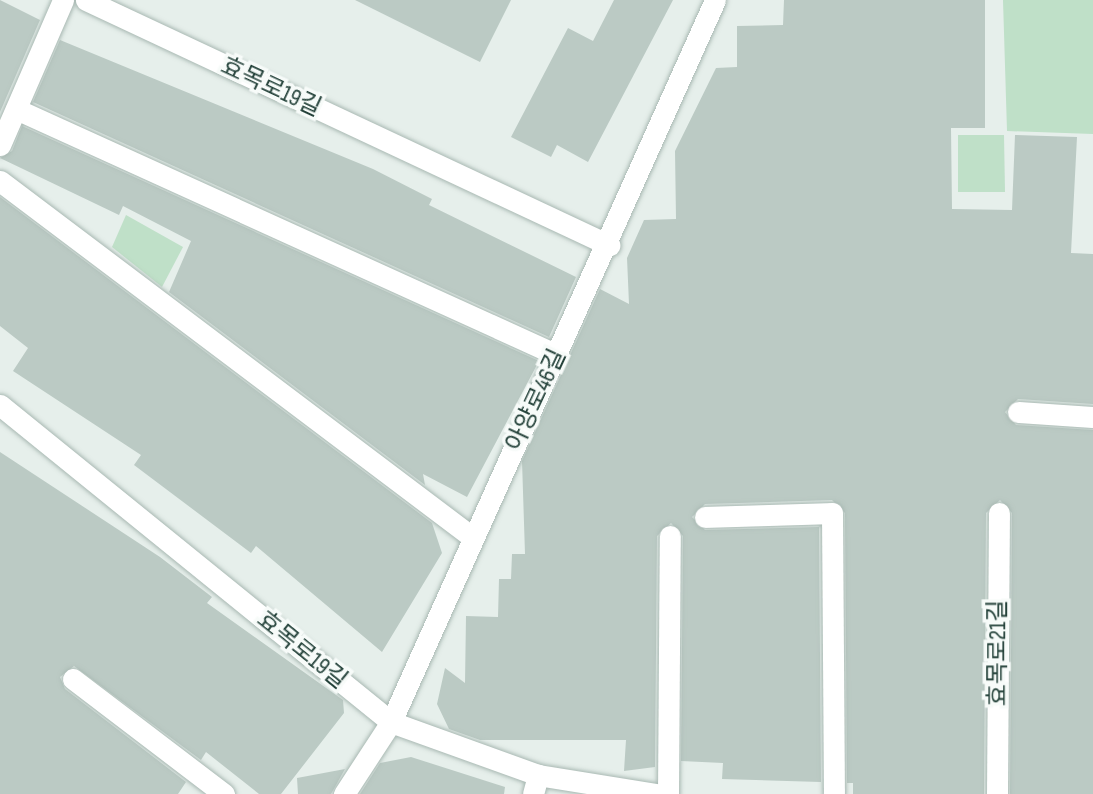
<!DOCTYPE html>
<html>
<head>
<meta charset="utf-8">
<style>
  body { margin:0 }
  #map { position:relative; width:1093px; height:794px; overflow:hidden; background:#e6efeb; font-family:"Sofia Sans Condensed","Noto Sans KR",sans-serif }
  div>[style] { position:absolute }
  .green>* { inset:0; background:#bfe0c8 }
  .building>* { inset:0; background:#bbcac4 }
  .roads { filter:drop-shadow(0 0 2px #a8b8b2) drop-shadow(0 0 2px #a8b8b2) }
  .service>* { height:21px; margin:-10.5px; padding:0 10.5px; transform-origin:10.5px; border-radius:10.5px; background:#fff }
  .minor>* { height:21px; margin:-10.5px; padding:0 10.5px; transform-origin:10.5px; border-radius:10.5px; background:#fff }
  span { translate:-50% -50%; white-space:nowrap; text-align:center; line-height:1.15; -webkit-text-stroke:7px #f7fbf9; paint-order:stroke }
  .street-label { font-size:24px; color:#24423a }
</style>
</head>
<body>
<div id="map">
  <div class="green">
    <i style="clip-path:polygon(1003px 0,1093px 0,1093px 134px,1007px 131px)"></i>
    <i style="clip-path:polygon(958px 135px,1004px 135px,1005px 192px,958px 192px)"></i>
    <i style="clip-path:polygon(126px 215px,183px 247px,162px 287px,112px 247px)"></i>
  </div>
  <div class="building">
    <i style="clip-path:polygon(0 0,40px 20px,0 112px)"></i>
    <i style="clip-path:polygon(355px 0,511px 0,480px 62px)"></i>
    <i style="clip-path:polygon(614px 0,673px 0,588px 162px,557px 145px,551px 157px,511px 137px,568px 28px,593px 41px)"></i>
    <i style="clip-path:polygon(784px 0,985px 0,985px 128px,951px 128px,952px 209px,1012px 210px,1015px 135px,1077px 137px,1071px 253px,1093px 254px,1093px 404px,1018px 399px,1005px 412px,1016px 425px,1093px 430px,1093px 794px,1010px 794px,1012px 513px,1000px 500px,986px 513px,984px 794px,853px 794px,853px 783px,847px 783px,845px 513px,832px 500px,705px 504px,692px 517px,705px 530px,819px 527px,821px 782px,722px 779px,723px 763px,681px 761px,683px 536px,671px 523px,657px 536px,655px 767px,624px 771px,626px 740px,480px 740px,449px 729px,437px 704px,445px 668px,465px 683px,466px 616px,498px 617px,499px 579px,511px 579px,512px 554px,525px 554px,522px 461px,600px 289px,629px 304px,627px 258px,644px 220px,676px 219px,675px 151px,716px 68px,737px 67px,737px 26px,783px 25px)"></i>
    <i style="clip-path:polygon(60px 40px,373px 169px,432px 199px,429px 205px,576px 277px,549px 337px,33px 102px)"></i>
    <i style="clip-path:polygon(22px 126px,539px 361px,467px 497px,423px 474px,425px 485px,169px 292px,191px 241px,123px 206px,119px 215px,0 158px,12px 151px)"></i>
    <i style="clip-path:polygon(0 197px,432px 523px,442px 553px,382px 652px,256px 546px,251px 553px,134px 465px,141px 455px,13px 371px,28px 348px,0 326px)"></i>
    <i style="clip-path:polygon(0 452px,160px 557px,212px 597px,207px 603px,343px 700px,344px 713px,281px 794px,259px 794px,206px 752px,201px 760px,74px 666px,60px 677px,65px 689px,186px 782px,178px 794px,0 794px)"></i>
    <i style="clip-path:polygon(411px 757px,505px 787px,504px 794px,360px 794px,380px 763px)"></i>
    <i style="clip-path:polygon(345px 769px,331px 794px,298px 794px,297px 778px)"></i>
  </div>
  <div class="roads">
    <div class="service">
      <i style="left:16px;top:109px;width:594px;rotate:24.45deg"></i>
      <i style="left:0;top:145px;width:158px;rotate:-66.5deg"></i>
      <i style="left:0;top:181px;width:591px;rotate:37.02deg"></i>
      <i style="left:1018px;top:412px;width:75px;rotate:3.8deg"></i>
      <i style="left:705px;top:517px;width:127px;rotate:-1.8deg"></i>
      <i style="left:832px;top:513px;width:281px;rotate:89.6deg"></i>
      <i style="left:73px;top:679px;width:190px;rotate:37.3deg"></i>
      <i style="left:533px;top:794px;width:20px;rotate:-75deg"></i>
      <i style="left:668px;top:794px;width:258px;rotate:-89.6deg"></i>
      <i style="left:997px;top:794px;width:281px;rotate:-89.6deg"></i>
    </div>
    <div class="minor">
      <i style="left:86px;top:0;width:578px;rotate:25.1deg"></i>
      <i style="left:0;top:405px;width:503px;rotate:39.03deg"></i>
      <i style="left:391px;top:722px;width:156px;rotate:19.8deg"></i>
      <i style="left:538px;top:775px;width:119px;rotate:9.2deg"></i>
      <i style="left:344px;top:794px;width:86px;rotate:-56.9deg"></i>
      <i style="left:391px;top:722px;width:791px;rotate:-65.83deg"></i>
    </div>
  </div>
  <div class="street-label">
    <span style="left:271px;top:87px;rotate:25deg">효목로19길</span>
    <span style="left:536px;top:400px;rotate:-65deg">아양로46길</span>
    <span style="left:302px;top:650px;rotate:39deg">효목로19길</span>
    <span style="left:998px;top:653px;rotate:-90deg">효목로21길</span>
  </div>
</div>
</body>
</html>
